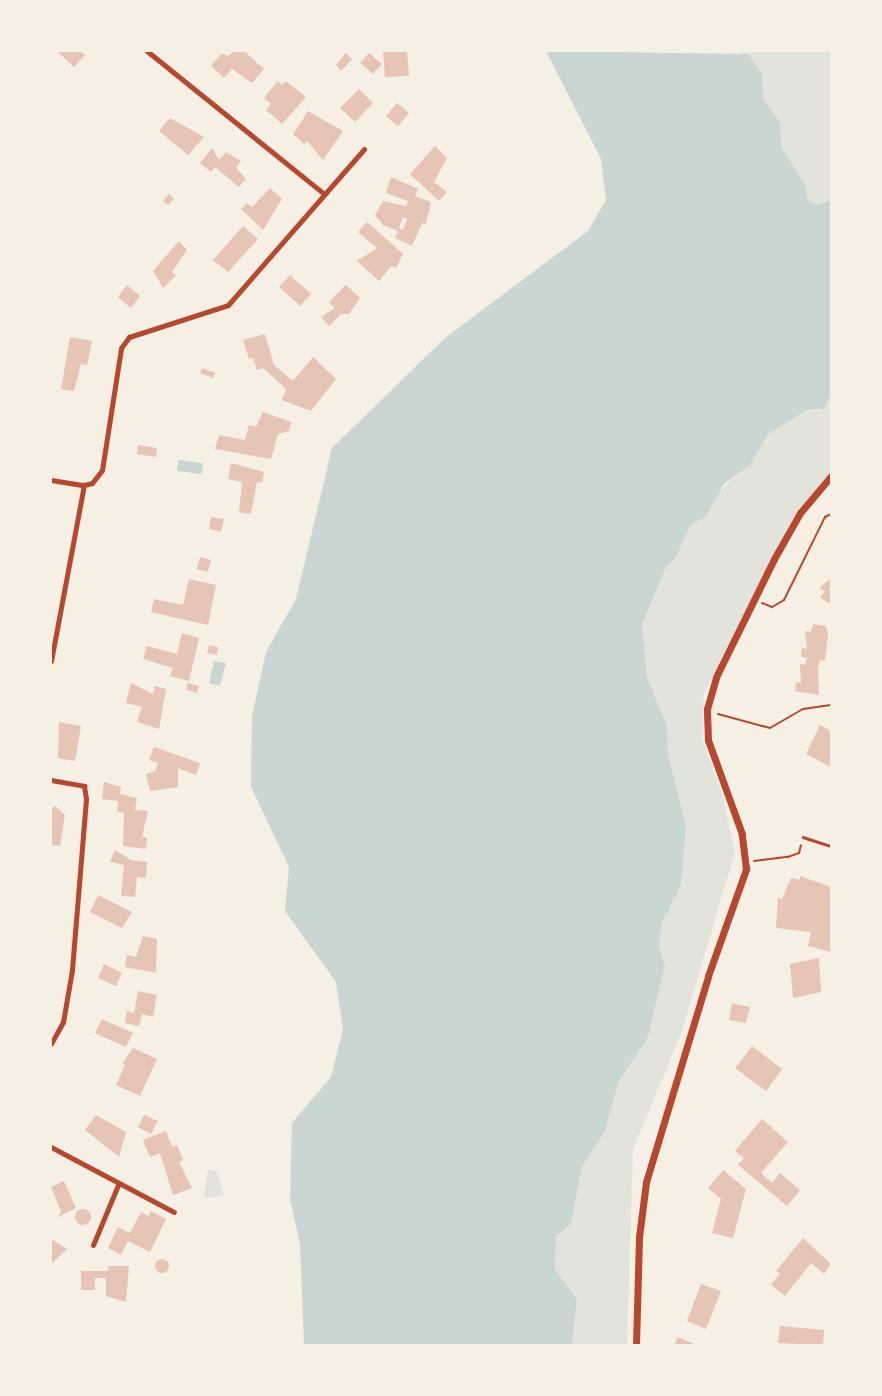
<!DOCTYPE html>
<html>
<head>
<meta charset="utf-8">
<style>
  body { margin:0 }
  #map { position:relative; width:882px; height:1396px; overflow:hidden; background:#f6efe4; font-family:Montserrat,sans-serif }
  div>[style] { position:absolute }
  .green>* { inset:0; background:#e2e4dc }
  .water>* { inset:0; background:#c9d6d2 }
  .building>* { inset:0; background:#e6c5b7 }
  .round { border-radius:50% }
  .path>* { height:2px; margin:-1px; padding:0 1px; transform-origin:1px; border-radius:1px; background:#b5482f }
  .service>* { height:2.5px; margin:-1.25px; padding:0 1.25px; transform-origin:1.25px; border-radius:1.25px; background:#b5482f }
  .minor>* { height:5px; margin:-2.5px; padding:0 2.5px; transform-origin:2.5px; border-radius:2.5px; background:#b5482f }
  .tertiary>* { height:7px; margin:-3.5px; padding:0 3.5px; transform-origin:3.5px; border-radius:3.5px; background:#b5482f }
  span { translate:-50% -50%; white-space:nowrap; text-align:center; line-height:1.15; -webkit-text-stroke:6px #f6efe4; paint-order:stroke }
  .frame { position:absolute; inset:0; border:52px solid #f6efe4; pointer-events:none }
</style>
</head>
<body>
<div id="map">
  <div class="green">
    <i style="clip-path:polygon(740px 51px,831px 51px,831px 200px,817px 205px,807px 199px,806px 186px,781px 146px,780px 122px,763px 98px,762px 74px)"></i>
    <i style="clip-path:polygon(831px 389px,831px 470px,791px 523px,704px 693px,702px 737px,724px 801px,735px 852px,682px 1031px,633px 1150px,627px 1345px,572px 1345px,577px 1299px,555px 1269px,556px 1236px,571px 1224px,582px 1167px,605px 1131px,618px 1083px,648px 1037px,665px 965px,659px 947px,662px 923px,681px 885px,686px 826px,668px 753px,667px 726px,647px 677px,642px 624px,654px 590px,690px 525px,708px 513px,720px 490px,750px 464px,768px 434px,807px 410px,820px 411px)"></i>
    <i style="clip-path:polygon(208px 1169px,217px 1171px,224px 1196px,204px 1198px)"></i>
  </div>
  <div class="water">
    <i style="clip-path:polygon(546px 51px,748px 54px,762px 74px,763px 98px,780px 122px,781px 146px,806px 186px,807px 199px,817px 205px,831px 200px,831px 394px,824px 409px,807px 410px,768px 434px,750px 465px,724px 484px,706px 516px,690px 525px,676px 557px,666px 567px,642px 624px,647px 677px,667px 726px,668px 753px,686px 826px,681px 885px,662px 923px,659px 947px,665px 965px,648px 1037px,618px 1083px,605px 1131px,582px 1167px,571px 1224px,556px 1236px,555px 1269px,577px 1299px,572px 1345px,304px 1345px,300px 1244px,290px 1199px,292px 1123px,331px 1077px,343px 1029px,336px 982px,285px 911px,289px 867px,251px 787px,252px 716px,266px 652px,296px 599px,332px 448px,445px 338px,588px 231px,606px 200px,601px 159px)"></i>
    <i style="clip-path:polygon(178px 460px,203px 463px,202px 474px,177px 471px)"></i>
    <i style="clip-path:polygon(214px 661px,226px 663px,220px 686px,209px 683px)"></i>
  </div>
  <div class="building">
    <i style="clip-path:polygon(57px 51px,80px 51px,85px 55px,74px 67px)"></i>
    <i style="clip-path:polygon(233px 51px,244px 51px,264px 69px,252px 83px,232px 69px,224px 78px,211px 66px,221px 54px,229px 56px)"></i>
    <i style="clip-path:polygon(383px 51px,407px 51px,409px 76px,385px 77px)"></i>
    <i style="clip-path:polygon(346px 53px,352px 59px,341px 71px,336px 65px)"></i>
    <i style="clip-path:polygon(369px 53px,382px 64px,373px 74px,360px 63px)"></i>
    <i style="clip-path:polygon(278px 81px,282px 85px,286px 81px,306px 97px,282px 124px,266px 110px,271px 104px,264px 98px)"></i>
    <i style="clip-path:polygon(359px 89px,373px 103px,355px 122px,340px 108px)"></i>
    <i style="clip-path:polygon(397px 103px,409px 113px,398px 126px,386px 116px)"></i>
    <i style="clip-path:polygon(308px 111px,343px 131px,323px 160px,307px 141px,304px 144px,293px 134px)"></i>
    <i style="clip-path:polygon(170px 118px,204px 137px,188px 155px,159px 131px)"></i>
    <i style="clip-path:polygon(435px 146px,447px 158px,434px 182px,447px 192px,439px 201px,410px 174px)"></i>
    <i style="clip-path:polygon(212px 148px,219px 160px,226px 152px,241px 161px,236px 168px,246px 179px,239px 187px,215px 167px,211px 172px,200px 163px)"></i>
    <i style="clip-path:polygon(evenodd,391px 177px,418px 189px,415px 196px,431px 202px,426px 224px,422px 223px,412px 246px,395px 238px,398px 231px,383px 225px,375px 215px,383px 201px,406px 206px,408px 201px,386px 193px,391px 177px,403px 217px,407px 219px,403px 230px,399px 228px,403px 217px)"></i>
    <i style="clip-path:polygon(270px 188px,282px 199px,263px 230px,241px 209px,247px 203px,252px 207px)"></i>
    <i style="clip-path:polygon(169px 194px,174px 199px,168px 205px,163px 201px)"></i>
    <i style="clip-path:polygon(367px 222px,403px 254px,396px 268px,391px 266px,379px 281px,357px 261px,377px 248px,358px 232px)"></i>
    <i style="clip-path:polygon(243px 226px,258px 239px,228px 272px,213px 260px)"></i>
    <i style="clip-path:polygon(179px 241px,187px 250px,172px 272px,176px 275px,163px 288px,153px 271px)"></i>
    <i style="clip-path:polygon(290px 275px,311px 294px,300px 306px,279px 287px)"></i>
    <i style="clip-path:polygon(127px 285px,140px 296px,131px 308px,118px 297px)"></i>
    <i style="clip-path:polygon(346px 285px,360px 298px,349px 314px,341px 314px,329px 326px,321px 317px,335px 308px,329px 302px)"></i>
    <i style="clip-path:polygon(265px 334px,274px 365px,293px 381px,313px 357px,336px 379px,311px 411px,282px 400px,286px 389px,263px 368px,257px 370px,253px 358px,249px 359px,243px 340px)"></i>
    <i style="clip-path:polygon(70px 337px,92px 341px,87px 365px,81px 364px,74px 391px,61px 389px)"></i>
    <i style="clip-path:polygon(202px 368px,215px 373px,213px 378px,200px 373px)"></i>
    <i style="clip-path:polygon(263px 412px,291px 422px,289px 431px,278px 434px,271px 459px,215px 449px,219px 435px,245px 440px,249px 425px,256px 427px)"></i>
    <i style="clip-path:polygon(138px 445px,157px 448px,156px 457px,137px 454px)"></i>
    <i style="clip-path:polygon(231px 463px,264px 472px,262px 483px,257px 482px,251px 514px,239px 512px,242px 482px,228px 479px)"></i>
    <i style="clip-path:polygon(211px 517px,224px 519px,221px 532px,209px 529px)"></i>
    <i style="clip-path:polygon(200px 557px,211px 560px,208px 572px,197px 569px)"></i>
    <i style="clip-path:polygon(831px 578px,831px 604px,820px 598px,825px 591px,819px 588px)"></i>
    <i style="clip-path:polygon(189px 579px,216px 585px,208px 625px,151px 612px,154px 599px,183px 605px)"></i>
    <i style="clip-path:polygon(813px 624px,826px 626px,828px 634px,825px 661px,820px 660px,818px 668px,819px 695px,795px 691px,796px 682px,801px 683px,800px 664px,805px 665px,807px 658px,801px 657px,802px 648px,807px 649px,805px 631px,811px 632px)"></i>
    <i style="clip-path:polygon(182px 633px,199px 638px,189px 681px,170px 676px,173px 668px,143px 659px,147px 646px,177px 654px)"></i>
    <i style="clip-path:polygon(209px 645px,218px 647px,217px 655px,207px 653px)"></i>
    <i style="clip-path:polygon(131px 683px,153px 694px,155px 686px,166px 689px,159px 729px,137px 722px,142px 707px,126px 703px)"></i>
    <i style="clip-path:polygon(188px 683px,199px 686px,197px 693px,186px 690px)"></i>
    <i style="clip-path:polygon(59px 722px,81px 726px,75px 761px,58px 758px)"></i>
    <i style="clip-path:polygon(820px 725px,831px 731px,831px 767px,806px 754px)"></i>
    <i style="clip-path:polygon(154px 747px,200px 763px,196px 775px,178px 768px,178px 787px,150px 791px,146px 774px,155px 771px,158px 763px,149px 760px)"></i>
    <i style="clip-path:polygon(104px 782px,121px 787px,120px 794px,137px 798px,135px 810px,148px 811px,142px 837px,147px 838px,146px 849px,123px 846px,124px 813px,117px 812px,118px 801px,102px 799px)"></i>
    <i style="clip-path:polygon(55px 806px,65px 815px,60px 846px,51px 845px,51px 809px)"></i>
    <i style="clip-path:polygon(115px 850px,131px 860px,147px 862px,146px 878px,137px 877px,135px 897px,121px 896px,124px 865px,110px 862px)"></i>
    <i style="clip-path:polygon(800px 876px,831px 887px,831px 952px,808px 946px,811px 932px,776px 928px,778px 898px,782px 899px,791px 878px,800px 880px)"></i>
    <i style="clip-path:polygon(98px 895px,132px 912px,122px 928px,90px 912px)"></i>
    <i style="clip-path:polygon(143px 936px,157px 939px,156px 973px,125px 967px,127px 955px,136px 957px)"></i>
    <i style="clip-path:polygon(819px 958px,821px 992px,793px 998px,790px 964px)"></i>
    <i style="clip-path:polygon(104px 964px,122px 973px,116px 986px,98px 978px)"></i>
    <i style="clip-path:polygon(138px 991px,157px 995px,153px 1017px,142px 1014px,139px 1026px,125px 1023px,127px 1011px,134px 1013px)"></i>
    <i style="clip-path:polygon(732px 1003px,750px 1007px,746px 1023px,729px 1020px)"></i>
    <i style="clip-path:polygon(102px 1019px,133px 1033px,126px 1047px,95px 1033px)"></i>
    <i style="clip-path:polygon(752px 1046px,782px 1069px,766px 1091px,735px 1068px)"></i>
    <i style="clip-path:polygon(133px 1048px,157px 1059px,140px 1096px,116px 1085px,125px 1065px,122px 1064px)"></i>
    <i style="clip-path:polygon(96px 1115px,126px 1132px,119px 1157px,85px 1130px)"></i>
    <i style="clip-path:polygon(144px 1115px,158px 1121px,151px 1134px,138px 1127px)"></i>
    <i style="clip-path:polygon(762px 1119px,788px 1142px,761px 1173px,772px 1183px,780px 1173px,800px 1190px,787px 1206px,738px 1165px,744px 1158px,735px 1151px)"></i>
    <i style="clip-path:polygon(166px 1131px,172px 1147px,177px 1145px,183px 1160px,179px 1162px,192px 1188px,173px 1195px,160px 1153px,150px 1157px,143px 1140px)"></i>
    <i style="clip-path:polygon(723px 1170px,746px 1189px,733px 1238px,712px 1233px,721px 1199px,708px 1188px)"></i>
    <i style="clip-path:polygon(64px 1181px,76px 1208px,58px 1217px,61px 1212px,51px 1187px)"></i>
    <i class="round" style="left:75px;top:1209px;width:16px;height:16px"></i>
    <i style="clip-path:polygon(151px 1211px,166px 1219px,150px 1252px,128px 1241px,121px 1255px,108px 1248px,118px 1227px,130px 1233px,141px 1212px,148px 1216px)"></i>
    <i style="clip-path:polygon(803px 1238px,831px 1264px,824px 1274px,811px 1263px,785px 1296px,771px 1285px,780px 1274px,776px 1271px)"></i>
    <i style="clip-path:polygon(51px 1239px,67px 1249px,51px 1264px)"></i>
    <i class="round" style="left:155px;top:1259px;width:14px;height:14px"></i>
    <i style="clip-path:polygon(108px 1266px,129px 1266px,126px 1302px,106px 1296px,106px 1278px,95px 1278px,95px 1290px,81px 1290px,81px 1271px,108px 1271px)"></i>
    <i style="clip-path:polygon(701px 1284px,721px 1291px,706px 1329px,687px 1321px)"></i>
    <i style="clip-path:polygon(780px 1326px,824px 1330px,823px 1345px,778px 1343px)"></i>
    <i style="clip-path:polygon(678px 1337px,696px 1345px,674px 1345px)"></i>
  </div>
  <div class="path">
    <i style="left:762px;top:603px;width:11px;rotate:22deg"></i>
    <i style="left:772px;top:607px;width:14px;rotate:-30deg"></i>
    <i style="left:784px;top:600px;width:93px;rotate:-63.7deg"></i>
    <i style="left:825px;top:517px;width:7px;rotate:-27deg"></i>
    <i style="left:718px;top:714px;width:54px;rotate:15.1deg"></i>
    <i style="left:770px;top:728px;width:38px;rotate:-30deg"></i>
    <i style="left:803px;top:709px;width:28px;rotate:-8deg"></i>
    <i style="left:754px;top:861px;width:34px;rotate:-7deg"></i>
    <i style="left:788px;top:857px;width:12px;rotate:-20deg"></i>
    <i style="left:799px;top:853px;width:8px;rotate:-76deg"></i>
  </div>
  <div class="service">
    <i style="left:803px;top:837px;width:29px;rotate:18deg"></i>
  </div>
  <div class="minor">
    <i style="left:147px;top:51px;width:226px;rotate:38.9deg"></i>
    <i style="left:51px;top:480px;width:33px;rotate:9deg"></i>
    <i style="left:84px;top:485px;width:8px;rotate:-14deg"></i>
    <i style="left:92px;top:483px;width:16px;rotate:-52deg"></i>
    <i style="left:102px;top:470px;width:123px;rotate:-81.1deg"></i>
    <i style="left:121px;top:348px;width:14px;rotate:-54deg"></i>
    <i style="left:129px;top:337px;width:104px;rotate:-17.9deg"></i>
    <i style="left:228px;top:305px;width:207px;rotate:-48.9deg"></i>
    <i style="left:51px;top:661px;width:179px;rotate:-79.4deg"></i>
    <i style="left:51px;top:780px;width:34px;rotate:10deg"></i>
    <i style="left:84px;top:786px;width:13px;rotate:81deg"></i>
    <i style="left:86px;top:799px;width:172px;rotate:94.7deg"></i>
    <i style="left:72px;top:970px;width:53px;rotate:99.8deg"></i>
    <i style="left:63px;top:1022px;width:25px;rotate:119deg"></i>
    <i style="left:51px;top:1147px;width:139px;rotate:27.9deg"></i>
    <i style="left:93px;top:1245px;width:65px;rotate:-67.4deg"></i>
  </div>
  <div class="tertiary">
    <i style="left:636px;top:1345px;width:108px;rotate:-88.4deg"></i>
    <i style="left:639px;top:1237px;width:55px;rotate:-82.7deg"></i>
    <i style="left:646px;top:1182px;width:215px;rotate:-73.2deg"></i>
    <i style="left:708px;top:976px;width:114px;rotate:-70.4deg"></i>
    <i style="left:746px;top:869px;width:35px;rotate:-97deg"></i>
    <i style="left:742px;top:834px;width:100px;rotate:-109.9deg"></i>
    <i style="left:708px;top:740px;width:31px;rotate:-92deg"></i>
    <i style="left:707px;top:709px;width:33px;rotate:-74deg"></i>
    <i style="left:716px;top:677px;width:131px;rotate:-63.8deg"></i>
    <i style="left:774px;top:559px;width:53px;rotate:-60.5deg"></i>
    <i style="left:800px;top:513px;width:48px;rotate:-50deg"></i>
  </div>
  <div class="frame"></div>
</div>
</body>
</html>
